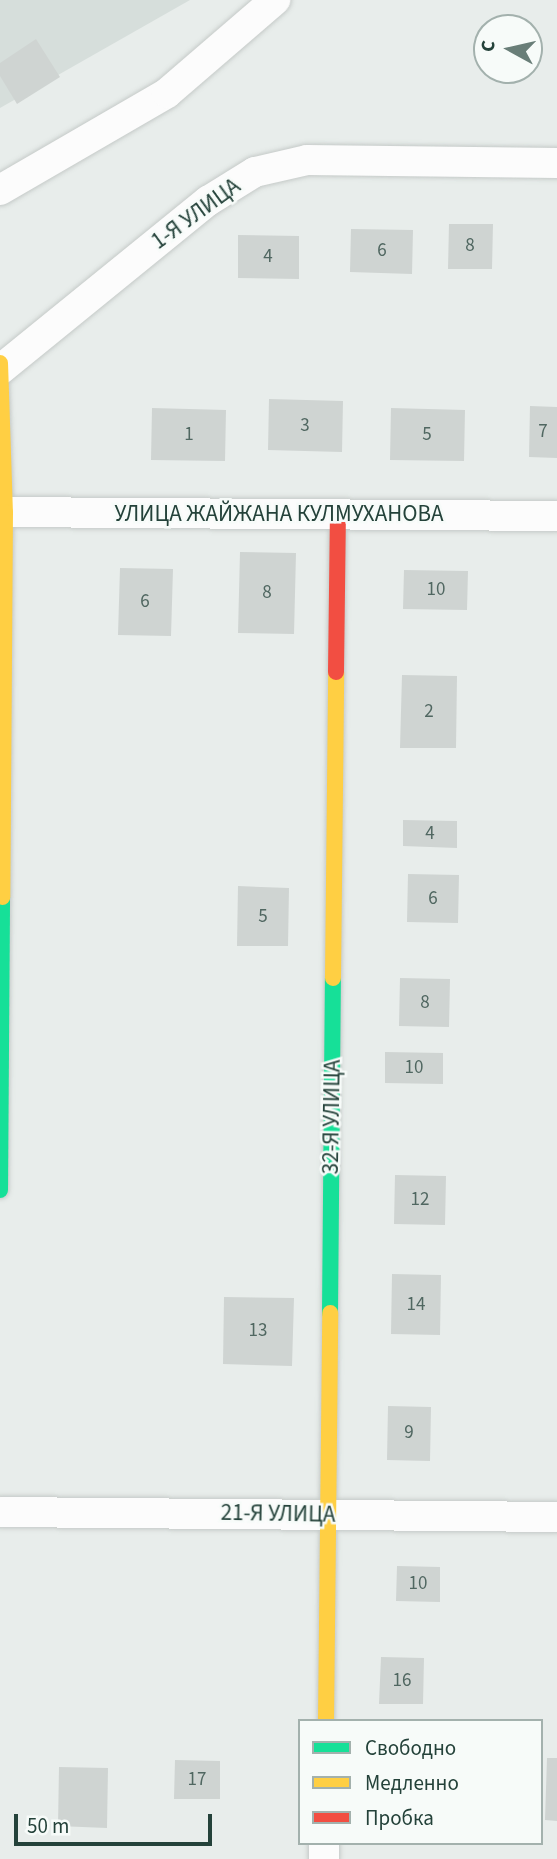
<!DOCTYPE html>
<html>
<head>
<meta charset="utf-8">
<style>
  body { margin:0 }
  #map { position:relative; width:557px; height:1859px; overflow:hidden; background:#e8edeb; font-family:"Source Sans 3",sans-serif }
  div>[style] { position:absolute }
  .built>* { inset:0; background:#d6dedb }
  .building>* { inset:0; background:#cfd4d2 }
  .roads { filter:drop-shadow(0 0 2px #c5cac8) drop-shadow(0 0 2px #c5cac8) }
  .street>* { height:30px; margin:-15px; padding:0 15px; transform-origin:15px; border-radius:15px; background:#fcfcfc }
  .fast>* { height:16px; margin:-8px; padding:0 8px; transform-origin:8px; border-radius:8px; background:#16e098 }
  .slow>* { height:16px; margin:-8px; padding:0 8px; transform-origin:8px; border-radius:8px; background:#ffcf43 }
  .jam>* { height:16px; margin:-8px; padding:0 8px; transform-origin:8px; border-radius:8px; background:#f24e42 }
  span { translate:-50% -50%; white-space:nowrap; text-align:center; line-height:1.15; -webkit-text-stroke:5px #f7fbf9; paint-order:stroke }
  .number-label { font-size:19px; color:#506761 }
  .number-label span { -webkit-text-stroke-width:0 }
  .street-label { font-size:23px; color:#24423a }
  .legend { position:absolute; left:298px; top:1719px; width:245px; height:126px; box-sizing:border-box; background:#f7fbf9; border:2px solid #a3b1ad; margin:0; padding:9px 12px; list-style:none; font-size:21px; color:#24423a }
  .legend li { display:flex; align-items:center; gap:14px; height:35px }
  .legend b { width:35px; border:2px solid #a3b1ad }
  .north { position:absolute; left:473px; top:14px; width:70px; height:70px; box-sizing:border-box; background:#f7fbf9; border:2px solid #a3b1ad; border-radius:50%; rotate:278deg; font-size:19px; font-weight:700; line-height:28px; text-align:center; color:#24423a }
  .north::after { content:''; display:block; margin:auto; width:24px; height:32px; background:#697e78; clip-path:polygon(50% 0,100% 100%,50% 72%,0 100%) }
  .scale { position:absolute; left:14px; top:1814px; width:198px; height:32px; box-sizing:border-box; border:4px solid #24423a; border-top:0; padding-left:9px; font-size:21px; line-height:24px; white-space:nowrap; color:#24423a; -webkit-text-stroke:5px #f7fbf9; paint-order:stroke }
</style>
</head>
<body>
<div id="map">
  <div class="built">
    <i style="clip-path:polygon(0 0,190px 0,0 108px)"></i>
  </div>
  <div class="building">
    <i style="clip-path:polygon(36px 39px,60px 77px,17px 104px,0 76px,0 63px)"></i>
    <i style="clip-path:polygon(449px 224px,493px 224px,492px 269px,448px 269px)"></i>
    <i style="clip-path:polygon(351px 229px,413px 230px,412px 274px,350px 272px)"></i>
    <i style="clip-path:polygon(238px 235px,299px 236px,299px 279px,238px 278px)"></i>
    <i style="clip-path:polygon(269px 399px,343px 401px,342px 452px,268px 450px)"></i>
    <i style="clip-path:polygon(530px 406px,557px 407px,557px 458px,529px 457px)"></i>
    <i style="clip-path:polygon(152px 408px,226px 410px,225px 461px,151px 460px)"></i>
    <i style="clip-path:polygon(391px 408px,465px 410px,464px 461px,390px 460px)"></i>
    <i style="clip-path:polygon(240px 552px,296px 553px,294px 634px,238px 633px)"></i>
    <i style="clip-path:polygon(120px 568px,173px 569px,171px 636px,118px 635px)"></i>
    <i style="clip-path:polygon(404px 570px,468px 571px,467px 610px,403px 609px)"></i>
    <i style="clip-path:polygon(402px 675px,457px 676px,456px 748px,400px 748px)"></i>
    <i style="clip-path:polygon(403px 820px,457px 821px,457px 848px,403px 846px)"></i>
    <i style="clip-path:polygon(408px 874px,459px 875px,458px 923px,407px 922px)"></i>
    <i style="clip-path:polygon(238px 886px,289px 888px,288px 946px,237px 946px)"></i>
    <i style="clip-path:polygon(400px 978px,450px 979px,449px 1027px,399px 1026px)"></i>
    <i style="clip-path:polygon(385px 1052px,443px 1053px,443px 1084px,385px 1083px)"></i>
    <i style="clip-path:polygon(395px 1175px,446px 1176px,445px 1225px,394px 1224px)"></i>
    <i style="clip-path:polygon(392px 1274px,441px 1275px,440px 1335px,391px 1334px)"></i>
    <i style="clip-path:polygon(224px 1297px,294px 1298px,292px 1366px,223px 1364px)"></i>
    <i style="clip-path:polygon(388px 1406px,431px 1407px,430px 1461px,387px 1460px)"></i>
    <i style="clip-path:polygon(397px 1566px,440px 1567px,440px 1602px,396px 1601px)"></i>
    <i style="clip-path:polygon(381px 1657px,424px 1658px,423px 1704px,379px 1704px)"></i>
    <i style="clip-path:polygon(547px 1758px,557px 1758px,557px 1821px,545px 1820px)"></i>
    <i style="clip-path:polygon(175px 1760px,220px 1761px,220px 1799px,174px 1799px)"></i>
    <i style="clip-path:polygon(59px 1767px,108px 1768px,107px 1828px,58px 1826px)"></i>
  </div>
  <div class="roads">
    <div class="street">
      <i style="left:0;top:190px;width:193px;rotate:-30.1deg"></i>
      <i style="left:167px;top:93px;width:143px;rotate:-40.7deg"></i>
      <i style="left:1px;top:369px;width:267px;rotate:-39.1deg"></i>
      <i style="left:208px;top:201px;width:55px;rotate:-31.7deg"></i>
      <i style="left:255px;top:172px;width:53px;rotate:-13deg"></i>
      <i style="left:307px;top:160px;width:250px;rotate:0.7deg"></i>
      <i style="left:0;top:512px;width:557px;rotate:0.41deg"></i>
      <i style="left:0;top:1512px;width:557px;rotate:0.51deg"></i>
      <i style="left:324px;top:1859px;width:16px;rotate:-90deg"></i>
    </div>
    <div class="fast">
      <i style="left:0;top:1190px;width:293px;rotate:-89.6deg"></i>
      <i style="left:330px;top:1313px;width:335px;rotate:-89.5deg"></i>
    </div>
    <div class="slow">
      <i style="left:0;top:363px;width:149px;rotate:88.1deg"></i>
      <i style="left:5px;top:512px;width:385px;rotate:90.4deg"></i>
      <i style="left:333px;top:978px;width:306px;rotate:-89.4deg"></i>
      <i style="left:326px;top:1721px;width:408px;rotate:-89.4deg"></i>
    </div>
    <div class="jam">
      <i style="left:336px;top:672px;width:158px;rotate:-89.3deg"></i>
    </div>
  </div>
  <div class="number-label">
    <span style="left:470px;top:246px">8</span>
    <span style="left:382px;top:251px">6</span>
    <span style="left:268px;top:257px">4</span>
    <span style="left:305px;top:426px">3</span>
    <span style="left:543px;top:432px">7</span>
    <span style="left:189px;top:435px">1</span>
    <span style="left:427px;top:435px">5</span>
    <span style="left:436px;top:590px">10</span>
    <span style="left:267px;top:593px">8</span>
    <span style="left:145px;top:602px">6</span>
    <span style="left:429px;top:712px">2</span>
    <span style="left:430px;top:834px">4</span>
    <span style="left:433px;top:899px">6</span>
    <span style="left:263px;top:917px">5</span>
    <span style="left:425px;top:1003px">8</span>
    <span style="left:414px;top:1068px">10</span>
    <span style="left:420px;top:1200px">12</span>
    <span style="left:416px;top:1305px">14</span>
    <span style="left:258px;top:1331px">13</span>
    <span style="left:409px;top:1433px">9</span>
    <span style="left:418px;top:1584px">10</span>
    <span style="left:402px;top:1681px">16</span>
    <span style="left:197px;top:1780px">17</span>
  </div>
  <div class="street-label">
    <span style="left:196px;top:214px;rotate:-36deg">1-Я УЛИЦА</span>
    <span style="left:279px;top:514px">УЛИЦА ЖАЙЖАНА КУЛМУХАНОВА</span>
    <span style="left:332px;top:1117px;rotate:-89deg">32-Я УЛИЦА</span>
    <span style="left:278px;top:1514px;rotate:1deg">21-Я УЛИЦА</span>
  </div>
  <ul class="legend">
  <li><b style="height:9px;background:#16e098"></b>Свободно</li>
  <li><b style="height:9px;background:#ffcf43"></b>Медленно</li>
  <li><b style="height:9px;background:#f24e42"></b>Пробка</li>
  </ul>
  <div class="north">С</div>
  <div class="scale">50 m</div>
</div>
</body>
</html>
